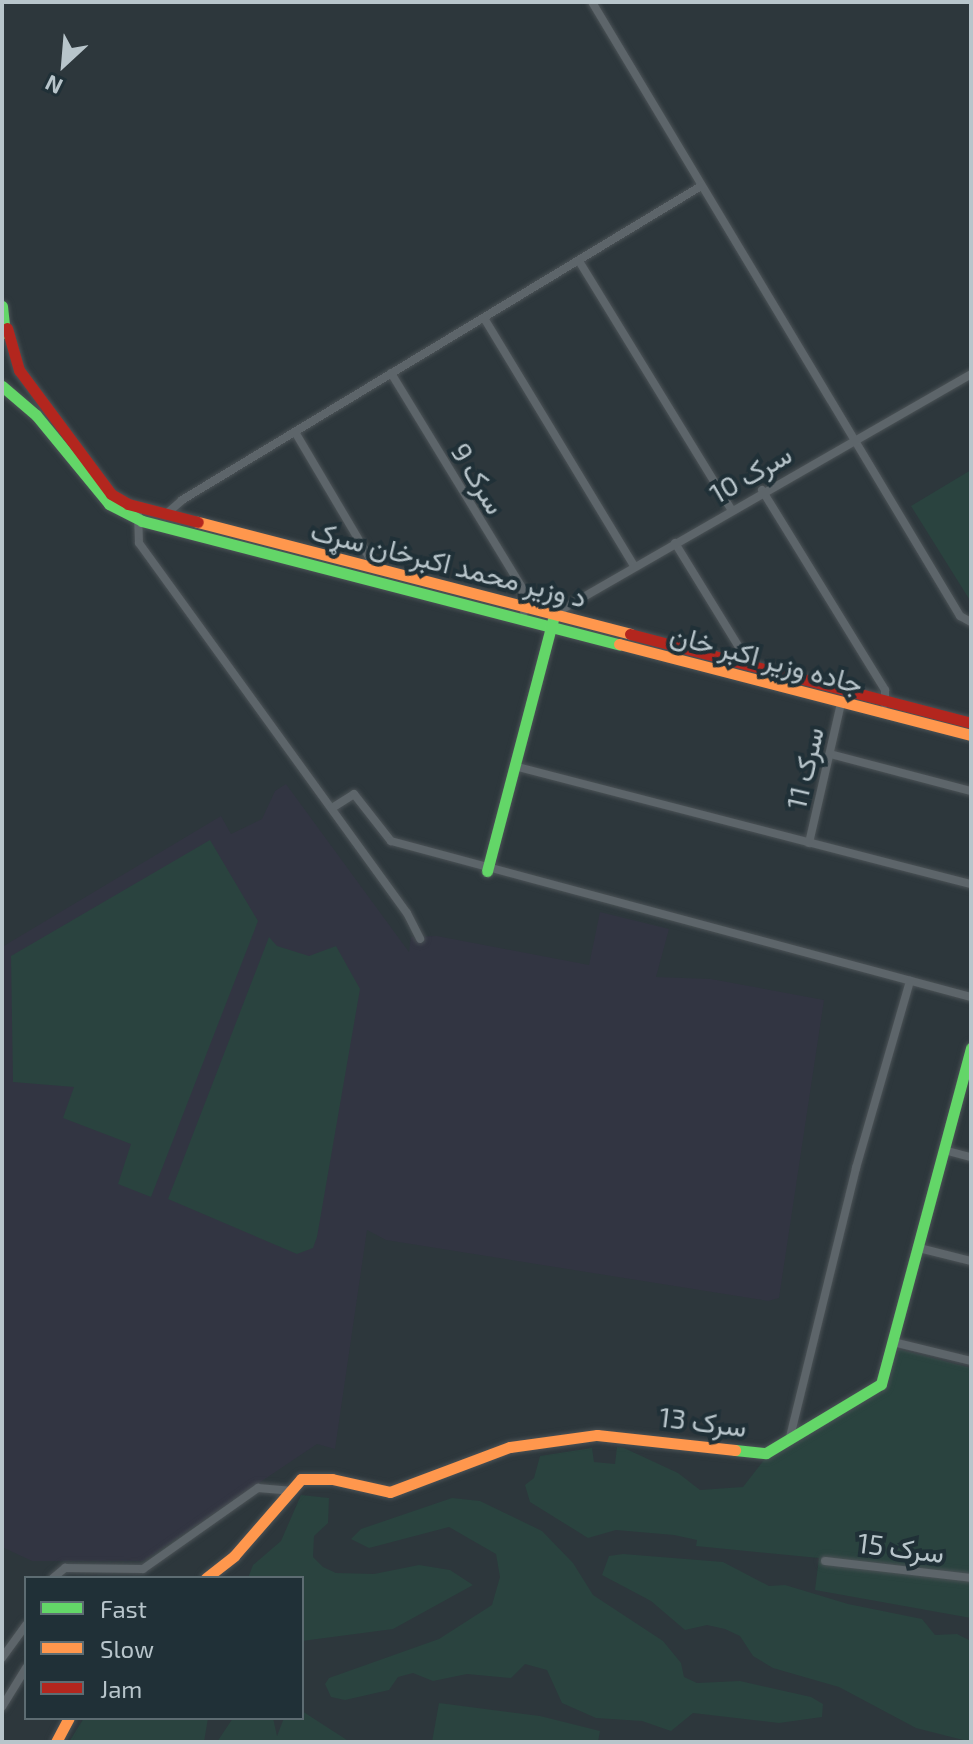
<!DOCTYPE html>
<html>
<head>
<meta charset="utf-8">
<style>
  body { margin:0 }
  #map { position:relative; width:973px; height:1744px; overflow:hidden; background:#2d373c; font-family:"Exo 2",Vazirmatn,sans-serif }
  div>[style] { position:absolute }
  .medical>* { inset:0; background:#323542 }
  .green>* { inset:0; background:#2a433f }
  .roads { filter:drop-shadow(0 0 2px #4b5256) drop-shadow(0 0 2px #4b5256) }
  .street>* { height:8px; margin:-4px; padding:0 4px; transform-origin:4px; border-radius:4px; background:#5d656a }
  .fast>* { height:11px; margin:-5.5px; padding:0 5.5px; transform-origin:5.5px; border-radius:5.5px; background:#63d668 }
  .slow>* { height:11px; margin:-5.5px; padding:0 5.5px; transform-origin:5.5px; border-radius:5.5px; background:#ff974d }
  .jam>* { height:11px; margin:-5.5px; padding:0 5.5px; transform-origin:5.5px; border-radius:5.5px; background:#b3261e }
  span { translate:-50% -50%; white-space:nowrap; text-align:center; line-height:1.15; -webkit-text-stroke:8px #203037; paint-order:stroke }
  .street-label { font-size:28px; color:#b8c5cb }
  .frame { position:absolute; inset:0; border:4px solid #b8c5cb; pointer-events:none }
  .legend { position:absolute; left:24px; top:1576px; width:280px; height:144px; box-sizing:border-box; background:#203037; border:2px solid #5d6c72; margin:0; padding:10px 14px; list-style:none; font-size:24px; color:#b8c5cb }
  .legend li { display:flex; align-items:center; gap:16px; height:40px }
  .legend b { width:40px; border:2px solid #5d6c72 }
  .north { position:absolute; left:24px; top:24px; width:80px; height:80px; -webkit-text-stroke:6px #203037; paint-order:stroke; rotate:206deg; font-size:22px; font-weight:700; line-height:32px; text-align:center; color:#b8c5cb }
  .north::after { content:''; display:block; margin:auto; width:28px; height:36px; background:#b8c5cb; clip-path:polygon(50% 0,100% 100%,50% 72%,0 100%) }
</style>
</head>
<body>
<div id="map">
  <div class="medical">
    <i style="clip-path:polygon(286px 784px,409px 952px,411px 937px,437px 936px,589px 965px,600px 912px,669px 929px,656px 977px,711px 979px,824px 1000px,779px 1298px,768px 1301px,386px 1240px,367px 1230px,335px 1449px,317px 1444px,143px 1561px,32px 1561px,2px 1547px,2px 947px,221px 816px,231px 834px,262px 819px,275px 791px)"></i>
  </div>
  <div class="green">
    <i style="clip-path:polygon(971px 470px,971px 602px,911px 506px)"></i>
    <i style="clip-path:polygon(210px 840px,258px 921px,151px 1197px,118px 1184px,131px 1144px,63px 1118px,74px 1087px,13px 1082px,11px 956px)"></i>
    <i style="clip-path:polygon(269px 937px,277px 946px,309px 956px,336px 946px,360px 989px,317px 1237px,313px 1248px,297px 1254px,168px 1199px)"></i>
    <i style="clip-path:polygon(898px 1349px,971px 1368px,971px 1618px,815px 1590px,819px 1558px,696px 1546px,697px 1540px,674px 1535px,616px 1530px,588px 1538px,530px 1502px,525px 1485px,534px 1478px,540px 1456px,592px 1448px,594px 1462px,615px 1464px,617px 1447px,624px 1448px,678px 1473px,700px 1490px,743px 1487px,764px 1460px,864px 1397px,882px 1392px)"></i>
    <i style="clip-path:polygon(301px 1495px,329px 1498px,328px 1523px,314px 1536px,313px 1557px,323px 1567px,336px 1573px,374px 1574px,419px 1565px,450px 1570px,473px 1585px,393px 1629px,302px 1641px,302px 1578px,248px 1578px,253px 1565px,281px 1541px)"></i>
    <i style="clip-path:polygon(452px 1498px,480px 1501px,542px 1531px,573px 1563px,593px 1595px,663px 1641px,681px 1663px,684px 1677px,697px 1683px,740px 1681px,811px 1697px,823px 1704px,822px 1717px,779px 1723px,693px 1713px,671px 1731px,642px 1721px,596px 1718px,562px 1703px,547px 1670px,525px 1664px,511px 1678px,467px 1674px,433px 1681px,413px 1673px,398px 1677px,389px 1690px,345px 1700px,331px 1697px,325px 1684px,329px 1678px,439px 1639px,492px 1605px,500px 1577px,496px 1554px,449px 1527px,369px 1548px,351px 1539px,361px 1529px)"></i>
    <i style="clip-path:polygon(623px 1554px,723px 1562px,769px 1586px,785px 1585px,848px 1604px,922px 1619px,935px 1635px,957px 1634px,971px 1641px,971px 1742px,916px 1728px,839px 1687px,773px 1668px,753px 1656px,740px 1636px,725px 1629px,707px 1625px,685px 1630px,651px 1601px,602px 1575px,609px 1556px)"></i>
    <i style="clip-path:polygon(439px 1703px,540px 1716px,600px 1731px,598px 1742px,432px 1742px)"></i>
    <i style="clip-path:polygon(302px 1711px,350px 1742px,217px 1742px,233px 1718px,273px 1718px,277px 1736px,284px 1718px,302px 1718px)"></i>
    <i style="clip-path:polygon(84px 1718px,208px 1718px,204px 1742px,69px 1742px)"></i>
  </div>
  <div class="roads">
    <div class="street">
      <i style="left:592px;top:2px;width:716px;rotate:59.06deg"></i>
      <i style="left:960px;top:616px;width:13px;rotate:29deg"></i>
      <i style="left:579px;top:261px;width:291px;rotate:58.5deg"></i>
      <i style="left:484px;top:318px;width:290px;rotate:58.8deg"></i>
      <i style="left:391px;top:373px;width:252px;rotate:58.6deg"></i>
      <i style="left:522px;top:588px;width:24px;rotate:85deg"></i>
      <i style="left:295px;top:432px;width:159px;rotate:59.4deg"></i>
      <i style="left:762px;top:490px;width:235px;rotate:58.4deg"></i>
      <i style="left:885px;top:690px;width:14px;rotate:90deg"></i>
      <i style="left:138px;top:514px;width:29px;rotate:88deg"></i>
      <i style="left:139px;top:543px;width:457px;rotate:54.1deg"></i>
      <i style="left:407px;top:913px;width:29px;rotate:63deg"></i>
      <i style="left:165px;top:515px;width:23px;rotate:-41deg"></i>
      <i style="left:182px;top:500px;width:607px;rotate:-31.17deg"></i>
      <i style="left:675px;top:543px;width:143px;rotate:58.4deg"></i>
      <i style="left:554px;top:614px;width:481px;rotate:-29.9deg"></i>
      <i style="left:830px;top:754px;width:146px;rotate:14.7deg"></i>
      <i style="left:514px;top:766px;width:472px;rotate:14.5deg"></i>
      <i style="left:332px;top:808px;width:26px;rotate:-32deg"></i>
      <i style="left:354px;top:794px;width:60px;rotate:51.8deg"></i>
      <i style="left:391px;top:841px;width:601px;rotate:15.05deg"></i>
      <i style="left:809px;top:843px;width:144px;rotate:-77.1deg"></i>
      <i style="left:944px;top:1150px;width:28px;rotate:15deg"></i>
      <i style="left:919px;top:1248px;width:54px;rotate:14deg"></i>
      <i style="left:893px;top:1342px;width:80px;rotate:13.7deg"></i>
      <i style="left:790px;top:1437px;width:277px;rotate:-76.2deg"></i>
      <i style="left:856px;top:1168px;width:195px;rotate:-73.9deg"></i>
      <i style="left:825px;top:1561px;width:147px;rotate:6.6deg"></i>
      <i style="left:53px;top:1578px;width:16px;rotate:-40deg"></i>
      <i style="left:65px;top:1568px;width:78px;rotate:0.7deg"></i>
      <i style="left:143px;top:1569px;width:141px;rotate:-35.2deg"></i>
      <i style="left:258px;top:1488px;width:32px;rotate:5deg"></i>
      <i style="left:2px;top:1658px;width:41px;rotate:-54deg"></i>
      <i style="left:2px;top:1707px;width:46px;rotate:-58.4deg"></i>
    </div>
    <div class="fast">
      <i style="left:2px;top:306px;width:27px;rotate:84deg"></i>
      <i style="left:2px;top:386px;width:45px;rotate:40.5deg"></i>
      <i style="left:36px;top:415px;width:115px;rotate:50.6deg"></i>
      <i style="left:109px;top:504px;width:37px;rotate:27deg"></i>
      <i style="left:142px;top:521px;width:493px;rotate:14.5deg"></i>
      <i style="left:487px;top:871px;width:260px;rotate:-75.3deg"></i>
      <i style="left:735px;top:1450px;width:31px;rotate:6deg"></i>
      <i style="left:766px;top:1453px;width:134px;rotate:-31deg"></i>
      <i style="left:881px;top:1384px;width:348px;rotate:-75deg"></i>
    </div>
    <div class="slow">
      <i style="left:198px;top:522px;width:446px;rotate:14.5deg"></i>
      <i style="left:619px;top:644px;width:364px;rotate:14.5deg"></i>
      <i style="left:206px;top:1578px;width:36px;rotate:-38deg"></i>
      <i style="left:234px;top:1556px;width:102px;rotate:-49deg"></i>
      <i style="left:301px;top:1479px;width:31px"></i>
      <i style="left:332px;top:1479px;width:59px;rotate:12.6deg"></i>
      <i style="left:390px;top:1492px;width:128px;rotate:-20.6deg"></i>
      <i style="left:510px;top:1447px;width:88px;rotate:-7.9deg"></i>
      <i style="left:597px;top:1435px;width:139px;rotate:6.2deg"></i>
      <i style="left:56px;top:1742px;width:27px;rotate:-62deg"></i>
    </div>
    <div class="jam">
      <i style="left:7px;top:328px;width:44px;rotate:74.1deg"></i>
      <i style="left:19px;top:370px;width:154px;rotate:53.4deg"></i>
      <i style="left:111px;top:494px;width:20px;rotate:30deg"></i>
      <i style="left:128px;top:504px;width:72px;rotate:14.4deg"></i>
      <i style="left:630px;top:634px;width:352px;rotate:14.6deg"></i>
    </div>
  </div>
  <div class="street-label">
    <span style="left:750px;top:473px;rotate:-30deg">سرک 10</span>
    <span style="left:479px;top:478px;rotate:59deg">سرک 9</span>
    <span style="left:449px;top:563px;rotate:14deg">د وزیر محمد اکبرخان سړک</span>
    <span style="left:767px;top:658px;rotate:15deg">جاده وزیر اکبر خان</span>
    <span style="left:804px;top:768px;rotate:-77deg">سرک 11</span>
    <span style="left:703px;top:1421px;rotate:7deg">سرک 13</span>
    <span style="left:901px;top:1547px;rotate:7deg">سرک 15</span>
  </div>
  <div class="frame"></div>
  <ul class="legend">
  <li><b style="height:10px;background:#63d668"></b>Fast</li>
  <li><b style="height:10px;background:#ff974d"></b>Slow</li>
  <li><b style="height:10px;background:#b3261e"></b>Jam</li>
  </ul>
  <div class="north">N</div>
</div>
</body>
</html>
